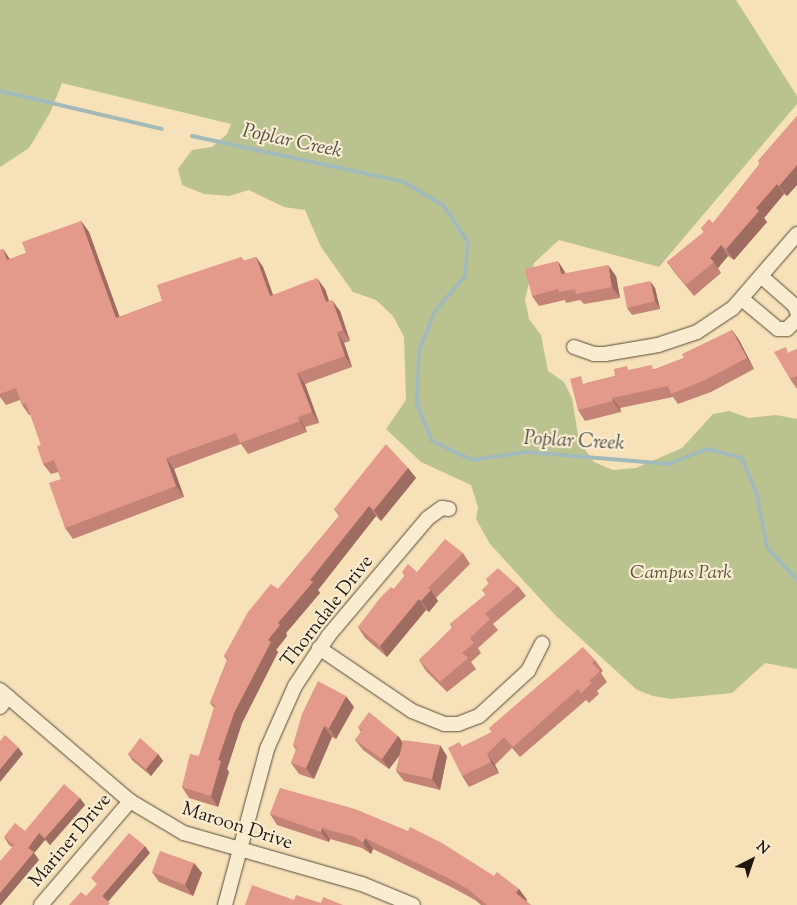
<!DOCTYPE html>
<html>
<head>
<meta charset="utf-8">
<style>
  body { margin:0 }
  #map { position:relative; width:797px; height:905px; overflow:hidden; background:#f6e1b8; font-family:"Sorts Mill Goudy",serif }
  div>[style] { position:absolute }
  .green>* { inset:0; background:#bac390 }
  .stream>* { height:4px; margin:-2px; padding:0 2px; transform-origin:2px; border-radius:2px; background:#a3babb }
  .roads { filter:drop-shadow(0 0 1px #564a3a) drop-shadow(0 0 1px #564a3a) }
  .minor>* { height:14px; margin:-7px; padding:0 7px; transform-origin:7px; border-radius:7px; background:#f9ecd1 }
  .wall>* { inset:0; background:#c38477 }
  .shaded-wall>* { inset:0; background:#9f6c61 }
  .building>* { inset:0; background:#e39a8a }
  span { translate:-50% -50%; white-space:nowrap; text-align:center; line-height:1.15; -webkit-text-stroke:4.5px #f9ecd1; paint-order:stroke }
  .park-label { font-size:19px; color:#57533d; font-style:italic }
  .street-label { font-size:19px; color:#211710 }
  .water-label { font-size:20px; color:#4e504c; font-style:italic }
  .north { position:absolute; left:727px; top:835px; width:50px; height:50px; -webkit-text-stroke:4px #f9ecd1; paint-order:stroke; rotate:41deg; font-size:14px; font-weight:700; line-height:20px; text-align:center; color:#211710 }
  .north::after { content:''; display:block; margin:auto; width:18px; height:22px; background:#211710; clip-path:polygon(50% 0,100% 100%,50% 72%,0 100%) }
</style>
</head>
<body>
<div id="map">
  <div class="green">
    <i style="clip-path:polygon(0 0,736px 0,797px 96px,797px 104px,659px 267px,559px 240px,534px 263px,525px 299px,529px 319px,541px 335px,548px 371px,564px 382px,572px 398px,579px 441px,594px 462px,613px 470px,636px 468px,682px 448px,713px 414px,729px 411px,749px 418px,776px 415px,797px 419px,797px 669px,765px 663px,732px 693px,671px 699px,653px 696px,637px 690px,555px 615px,490px 544px,476px 519px,478px 507px,471px 485px,421px 462px,386px 429px,406px 400px,404px 337px,393px 316px,376px 300px,353px 292px,321px 247px,305px 210px,284px 207px,249px 190px,229px 196px,204px 194px,182px 185px,178px 169px,192px 150px,212px 147px,227px 134px,231px 124px,62px 83px,50px 113px,29px 148px,0 167px)"></i>
  </div>
  <div class="stream">
    <i style="left:0;top:91px;width:166px;rotate:13.2deg"></i>
    <i style="left:192px;top:136px;width:217px;rotate:12.2deg"></i>
    <i style="left:404px;top:182px;width:47px;rotate:31deg"></i>
    <i style="left:444px;top:206px;width:43px;rotate:56.3deg"></i>
    <i style="left:468px;top:242px;width:34px;rotate:95deg"></i>
    <i style="left:465px;top:276px;width:46px;rotate:130.6deg"></i>
    <i style="left:435px;top:311px;width:43px;rotate:111.8deg"></i>
    <i style="left:419px;top:351px;width:53px;rotate:92.2deg"></i>
    <i style="left:417px;top:404px;width:40px;rotate:68deg"></i>
    <i style="left:432px;top:441px;width:44px;rotate:25.4deg"></i>
    <i style="left:472px;top:460px;width:55px;rotate:-8.4deg"></i>
    <i style="left:526px;top:452px;width:144px;rotate:4.8deg"></i>
    <i style="left:669px;top:464px;width:41px;rotate:-21.5deg"></i>
    <i style="left:707px;top:449px;width:36px;rotate:14deg"></i>
    <i style="left:742px;top:458px;width:40px;rotate:68deg"></i>
    <i style="left:757px;top:495px;width:53px;rotate:79.1deg"></i>
    <i style="left:767px;top:547px;width:45px;rotate:47.7deg"></i>
  </div>
  <div class="roads">
    <div class="minor">
      <i style="left:761px;top:276px;width:45px;rotate:41.4deg"></i>
      <i style="left:795px;top:306px;width:6px;rotate:72deg"></i>
      <i style="left:742px;top:299px;width:47px;rotate:39.8deg"></i>
      <i style="left:778px;top:329px;width:9px"></i>
      <i style="left:787px;top:329px;width:14px;rotate:-45deg"></i>
      <i style="left:574px;top:347px;width:21px;rotate:19deg"></i>
      <i style="left:594px;top:354px;width:11px"></i>
      <i style="left:605px;top:354px;width:54px;rotate:-9.6deg"></i>
      <i style="left:658px;top:345px;width:41px;rotate:-18.4deg"></i>
      <i style="left:697px;top:332px;width:43px;rotate:-33.7deg"></i>
      <i style="left:733px;top:308px;width:98px;rotate:-49.1deg"></i>
      <i style="left:319px;top:648px;width:112px;rotate:34.1deg"></i>
      <i style="left:412px;top:711px;width:35px;rotate:22deg"></i>
      <i style="left:445px;top:724px;width:13px"></i>
      <i style="left:458px;top:724px;width:22px;rotate:-21deg"></i>
      <i style="left:479px;top:716px;width:67px;rotate:-42.6deg"></i>
      <i style="left:528px;top:671px;width:31px;rotate:-63deg"></i>
      <i style="left:0;top:690px;width:171px;rotate:40.5deg"></i>
      <i style="left:130px;top:801px;width:63px;rotate:30.7deg"></i>
      <i style="left:184px;top:833px;width:185px;rotate:16deg"></i>
      <i style="left:362px;top:884px;width:55px;rotate:22.4deg"></i>
      <i style="left:0;top:707px;width:13px;rotate:-51deg"></i>
      <i style="left:41px;top:905px;width:137px;rotate:-49.4deg"></i>
      <i style="left:225px;top:905px;width:162px;rotate:-74.9deg"></i>
      <i style="left:267px;top:749px;width:69px;rotate:-66deg"></i>
      <i style="left:295px;top:686px;width:61px;rotate:-56.3deg"></i>
      <i style="left:329px;top:635px;width:153px;rotate:-49.8deg"></i>
      <i style="left:428px;top:518px;width:17px;rotate:-36deg"></i>
      <i style="left:442px;top:508px;width:7px;rotate:8deg"></i>
    </div>
  </div>
  <div class="wall">
    <i style="clip-path:polygon(797px 116px,797px 185px,787px 196px,784px 194px,764px 218px,767px 222px,734px 260px,728px 256px,718px 268px,721px 273px,694px 296px,675px 273px,667px 262px,704px 232px,701px 228px,713px 223px,760px 164px,758px 161px)"></i>
    <i style="clip-path:polygon(81px 221px,89px 232px,119px 317px,162px 301px,241px 257px,244px 261px,256px 257px,263px 267px,273px 295px,325px 289px,329px 301px,340px 311px,350px 341px,344px 343px,352px 367px,305px 384px,319px 423px,305px 427px,307px 432px,248px 454px,241px 444px,174px 469px,184px 497px,73px 539px,65px 528px,61px 479px,58px 472px,51px 474px,43px 464px,41px 445px,31px 415px,29px 415px,22px 405px,20px 400px,6px 405px,0 397px,0 250px,3px 249px,10px 259px,26px 253px)"></i>
    <i style="clip-path:polygon(565px 272px,565px 273px,616px 276px,620px 298px,584px 304px,580px 300px,566px 303px,565px 300px,539px 306px,532px 296px)"></i>
    <i style="clip-path:polygon(655px 288px,660px 309px,632px 315px,627px 308px)"></i>
    <i style="clip-path:polygon(732px 330px,739px 340px,754px 369px,711px 392px,678px 404px,673px 397px,620px 408px,621px 412px,585px 421px,578px 410px,586px 383px,615px 376px,630px 370px,655px 369px,684px 358px)"></i>
    <i style="clip-path:polygon(797px 349px,797px 389px,790px 379px,790px 352px)"></i>
    <i style="clip-path:polygon(408px 468px,416px 478px,381px 521px,376px 516px,318px 590px,320px 593px,286px 633px,287px 636px,276px 650px,278px 652px,242px 723px,227px 769px,229px 772px,218px 807px,189px 798px,182px 787px,199px 756px,214px 708px,210px 703px,227px 660px,224px 656px,278px 589px,339px 516px,334px 509px)"></i>
    <i style="clip-path:polygon(463px 553px,470px 564px,436px 598px,438px 601px,429px 612px,426px 610px,387px 657px,365px 638px,358px 627px,394px 589px,405px 576px,402px 572px,417px 572px)"></i>
    <i style="clip-path:polygon(486px 579px,518px 586px,526px 596px,493px 624px,498px 630px,478px 648px,481px 653px,471px 662px,476px 669px,447px 692px,426px 671px,419px 660px,452px 628px,450px 624px,486px 595px,482px 590px,489px 584px)"></i>
    <i style="clip-path:polygon(595px 660px,603px 671px,601px 673px,607px 682px,597px 691px,599px 694px,589px 703px,586px 700px,520px 757px,512px 748px,495px 765px,499px 773px,469px 787px,462px 776px,459px 742px,462px 747px,492px 732px,489px 728px)"></i>
    <i style="clip-path:polygon(354px 707px,336px 739px,332px 737px,314px 779px,299px 774px,291px 763px,296px 750px,293px 745px)"></i>
    <i style="clip-path:polygon(358px 727px,398px 736px,403px 743px,447px 756px,440px 790px,404px 781px,396px 771px,400px 755px,389px 769px,363px 750px,355px 740px,361px 732px)"></i>
    <i style="clip-path:polygon(128px 754px,158px 754px,163px 761px,151px 776px,133px 761px)"></i>
    <i style="clip-path:polygon(280px 788px,494px 876px,519px 889px,527px 900px,526px 901px,531px 905px,481px 905px,475px 900px,453px 888px,373px 849px,371px 854px,362px 848px,330px 839px,329px 842px,277px 825px,270px 814px)"></i>
    <i style="clip-path:polygon(80px 798px,85px 805px,50px 845px,45px 840px,34px 853px,39px 860px,12px 847px,9px 845px,4px 837px,25px 831px)"></i>
    <i style="clip-path:polygon(194px 863px,202px 873px,193px 896px,159px 882px,152px 872px)"></i>
  </div>
  <div class="shaded-wall">
    <i style="clip-path:polygon(797px 165px,797px 185px,787px 196px,779px 186px)"></i>
    <i style="clip-path:polygon(777px 184px,784px 194px,764px 218px,767px 222px,734px 260px,726px 249px,756px 208px)"></i>
    <i style="clip-path:polygon(81px 221px,89px 232px,124px 329px,116px 318px)"></i>
    <i style="clip-path:polygon(721px 245px,728px 256px,718px 268px,710px 258px)"></i>
    <i style="clip-path:polygon(3px 249px,10px 260px,7px 260px)"></i>
    <i style="clip-path:polygon(256px 257px,263px 267px,277px 306px,270px 296px)"></i>
    <i style="clip-path:polygon(558px 261px,565px 272px,568px 285px,561px 274px)"></i>
    <i style="clip-path:polygon(608px 265px,616px 276px,620px 298px,612px 287px)"></i>
    <i style="clip-path:polygon(317px 278px,325px 289px,333px 313px,326px 302px)"></i>
    <i style="clip-path:polygon(650px 281px,655px 288px,660px 309px,655px 301px)"></i>
    <i style="clip-path:polygon(332px 300px,340px 311px,350px 341px,343px 330px)"></i>
    <i style="clip-path:polygon(732px 330px,739px 340px,754px 369px,747px 358px)"></i>
    <i style="clip-path:polygon(337px 332px,344px 343px,352px 367px,345px 356px)"></i>
    <i style="clip-path:polygon(297px 373px,305px 384px,319px 423px,312px 412px)"></i>
    <i style="clip-path:polygon(612px 398px,620px 408px,621px 412px,613px 401px)"></i>
    <i style="clip-path:polygon(298px 417px,305px 427px,307px 432px,300px 421px)"></i>
    <i style="clip-path:polygon(166px 458px,174px 469px,184px 497px,176px 486px)"></i>
    <i style="clip-path:polygon(408px 468px,416px 478px,381px 521px,374px 510px)"></i>
    <i style="clip-path:polygon(369px 506px,376px 516px,318px 590px,320px 593px,286px 633px,287px 636px,276px 650px,278px 652px,242px 723px,227px 769px,229px 772px,218px 807px,211px 796px,218px 760px,234px 713px,268px 640px,278px 623px,310px 580px)"></i>
    <i style="clip-path:polygon(431px 590px,438px 601px,429px 612px,421px 601px)"></i>
    <i style="clip-path:polygon(419px 599px,426px 610px,387px 657px,380px 646px)"></i>
    <i style="clip-path:polygon(346px 696px,354px 707px,336px 739px,329px 728px)"></i>
    <i style="clip-path:polygon(324px 726px,332px 737px,314px 779px,306px 768px)"></i>
    <i style="clip-path:polygon(398px 736px,406px 747px,389px 769px,382px 759px)"></i>
    <i style="clip-path:polygon(440px 745px,447px 756px,440px 790px,432px 779px)"></i>
    <i style="clip-path:polygon(18px 747px,23px 754px,0 782px,0 769px)"></i>
    <i style="clip-path:polygon(158px 754px,163px 761px,151px 776px,146px 769px)"></i>
    <i style="clip-path:polygon(487px 754px,495px 765px,499px 773px,491px 762px)"></i>
    <i style="clip-path:polygon(80px 798px,85px 805px,50px 845px,45px 838px)"></i>
    <i style="clip-path:polygon(322px 828px,330px 839px,329px 842px,321px 832px)"></i>
    <i style="clip-path:polygon(39px 833px,45px 840px,34px 853px,39px 860px,1px 905px,0 905px,0 893px,28px 848px)"></i>
    <i style="clip-path:polygon(365px 838px,373px 849px,371px 854px,363px 843px)"></i>
    <i style="clip-path:polygon(145px 846px,150px 853px,107px 903px,102px 896px)"></i>
    <i style="clip-path:polygon(194px 863px,202px 873px,193px 896px,185px 885px)"></i>
    <i style="clip-path:polygon(519px 889px,527px 900px,524px 903px,516px 893px)"></i>
  </div>
  <div class="building">
    <i style="clip-path:polygon(797px 116px,797px 165px,779px 186px,777px 184px,756px 208px,759px 211px,726px 249px,721px 245px,710px 258px,714px 262px,686px 285px,667px 262px,705px 231px,701px 228px,709px 219px,713px 223px,760px 163px,758px 161px)"></i>
    <i style="clip-path:polygon(81px 221px,116px 318px,162px 301px,157px 285px,241px 257px,242px 261px,256px 257px,270px 296px,317px 278px,326px 302px,332px 300px,343px 330px,337px 332px,345px 356px,297px 373px,312px 412px,298px 417px,300px 421px,240px 443px,236px 433px,166px 458px,176px 486px,65px 528px,49px 483px,61px 479px,54px 460px,43px 464px,37px 446px,41px 445px,26px 403px,22px 405px,16px 388px,0 394px,0 250px,3px 249px,7px 260px,26px 253px,22px 242px)"></i>
    <i style="clip-path:polygon(558px 261px,561px 274px,608px 265px,612px 287px,576px 294px,575px 289px,559px 292px,558px 289px,532px 296px,525px 269px)"></i>
    <i style="clip-path:polygon(650px 281px,655px 301px,627px 308px,623px 287px)"></i>
    <i style="clip-path:polygon(732px 330px,747px 358px,703px 381px,671px 394px,668px 386px,612px 398px,613px 401px,578px 410px,570px 379px,581px 376px,583px 384px,615px 376px,614px 369px,627px 366px,628px 370px,652px 365px,653px 370px,684px 358px,682px 354px)"></i>
    <i style="clip-path:polygon(786px 347px,788px 353px,797px 349px,797px 376px,790px 379px,774px 352px)"></i>
    <i style="clip-path:polygon(386px 444px,408px 468px,374px 510px,369px 506px,310px 580px,313px 582px,278px 623px,280px 625px,268px 640px,271px 642px,234px 713px,218px 760px,221px 761px,211px 796px,182px 787px,190px 754px,199px 756px,215px 705px,210px 703px,228px 658px,224px 656px,248px 612px,271px 584px,278px 589px,340px 515px,334px 509px)"></i>
    <i style="clip-path:polygon(445px 539px,463px 553px,428px 588px,431px 590px,421px 601px,419px 599px,380px 646px,358px 627px,380px 598px,391px 587px,394px 589px,405px 575px,402px 572px,408px 564px,417px 572px)"></i>
    <i style="clip-path:polygon(498px 568px,518px 586px,485px 614px,490px 619px,470px 638px,474px 643px,462px 653px,468px 658px,440px 682px,419px 660px,453px 627px,450px 624px,486px 594px,482px 590px,489px 583px,486px 579px)"></i>
    <i style="clip-path:polygon(583px 647px,595px 660px,592px 663px,600px 671px,589px 681px,592px 683px,581px 693px,578px 689px,513px 747px,504px 737px,487px 754px,491px 762px,462px 776px,448px 748px,459px 742px,461px 747px,492px 732px,489px 728px)"></i>
    <i style="clip-path:polygon(318px 681px,346px 696px,329px 728px,324px 726px,306px 768px,291px 763px,297px 747px,293px 745px,302px 714px)"></i>
    <i style="clip-path:polygon(369px 712px,398px 736px,382px 759px,355px 740px,362px 730px,358px 727px)"></i>
    <i style="clip-path:polygon(5px 735px,18px 747px,0 769px,0 741px)"></i>
    <i style="clip-path:polygon(140px 738px,158px 754px,146px 769px,128px 754px)"></i>
    <i style="clip-path:polygon(403px 740px,440px 745px,432px 779px,396px 771px)"></i>
    <i style="clip-path:polygon(64px 784px,80px 798px,45px 838px,39px 833px,28px 848px,34px 852px,0 893px,0 861px,14px 845px,4px 837px,15px 823px,25px 831px)"></i>
    <i style="clip-path:polygon(280px 788px,355px 809px,408px 831px,410px 827px,442px 843px,494px 876px,497px 872px,519px 889px,516px 893px,531px 905px,487px 905px,468px 889px,446px 877px,365px 838px,363px 843px,355px 837px,322px 828px,321px 832px,270px 814px)"></i>
    <i style="clip-path:polygon(129px 833px,145px 846px,102px 896px,110px 903px,108px 905px,69px 905px,81px 892px,86px 896px,97px 884px,91px 878px)"></i>
    <i style="clip-path:polygon(160px 851px,194px 863px,185px 885px,152px 872px)"></i>
    <i style="clip-path:polygon(252px 885px,294px 900px,296px 895px,321px 903px,323px 897px,343px 905px,245px 905px)"></i>
  </div>
  <div class="park-label">
    <span style="left:681px;top:574px">Campus Park</span>
  </div>
  <div class="street-label">
    <span style="left:328px;top:612px;rotate:-52deg">Thorndale Drive</span>
    <span style="left:237px;top:827px;rotate:18deg">Maroon Drive</span>
    <span style="left:71px;top:841px;rotate:-50deg">Mariner Drive</span>
  </div>
  <div class="water-label">
    <span style="left:292px;top:142px;rotate:12deg">Poplar Creek</span>
    <span style="left:574px;top:442px;rotate:3deg">Poplar Creek</span>
  </div>
  <div class="north">N</div>
</div>
</body>
</html>
